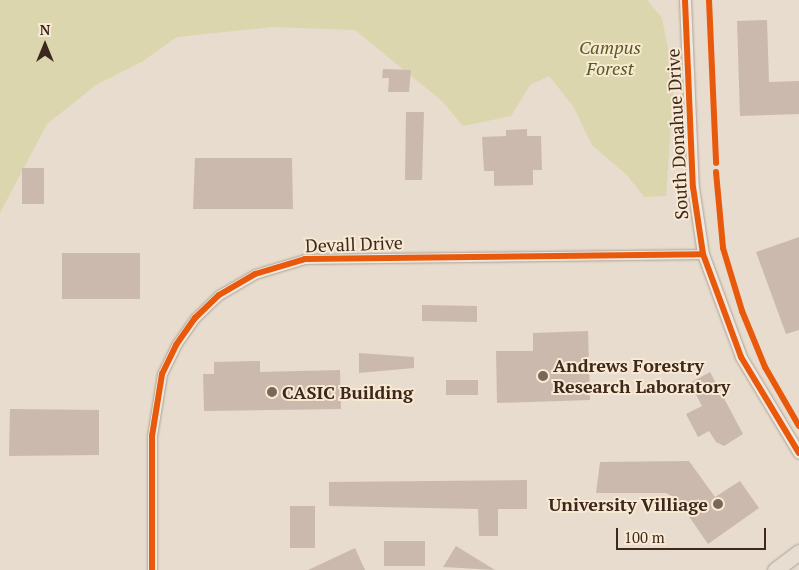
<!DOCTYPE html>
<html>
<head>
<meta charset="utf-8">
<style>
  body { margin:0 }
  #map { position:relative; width:799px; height:570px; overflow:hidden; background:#e7dccd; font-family:"PT Serif",serif }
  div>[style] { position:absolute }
  .green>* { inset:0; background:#dbd6ae }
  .building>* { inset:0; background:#ccb9ad }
  .roads { filter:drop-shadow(0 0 1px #ada196) drop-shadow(0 0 1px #ada196) }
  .minor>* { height:9px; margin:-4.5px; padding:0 4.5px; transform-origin:4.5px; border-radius:4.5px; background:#efe8e0 }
  .tertiary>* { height:11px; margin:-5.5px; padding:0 5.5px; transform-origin:5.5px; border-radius:5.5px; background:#efe8e0 }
  .primary>* { height:15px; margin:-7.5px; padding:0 7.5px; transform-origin:7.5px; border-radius:7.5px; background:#e7ddd0 }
  .cycleway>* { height:6px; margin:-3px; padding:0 3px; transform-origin:3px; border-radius:3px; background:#e8590c }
  .dots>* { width:14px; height:14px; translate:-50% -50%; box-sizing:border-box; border:2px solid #f9e9d3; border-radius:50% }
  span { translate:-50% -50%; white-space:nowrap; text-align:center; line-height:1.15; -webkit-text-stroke:4px #f9e9d3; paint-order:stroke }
  .park-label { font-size:18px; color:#555b21; font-style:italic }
  .street-label { font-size:18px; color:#3d281d }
  .poi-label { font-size:18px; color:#3d281d; font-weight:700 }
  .left { translate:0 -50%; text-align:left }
  .right { translate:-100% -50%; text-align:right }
  .north { position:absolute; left:20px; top:20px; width:50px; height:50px; -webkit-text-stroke:4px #f9e9d3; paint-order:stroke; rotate:0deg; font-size:14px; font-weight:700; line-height:20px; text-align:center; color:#3d281d }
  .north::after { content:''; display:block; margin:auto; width:18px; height:22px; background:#3d281d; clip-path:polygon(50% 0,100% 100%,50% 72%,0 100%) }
  .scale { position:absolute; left:616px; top:528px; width:150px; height:22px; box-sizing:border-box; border:2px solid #3d281d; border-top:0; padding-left:6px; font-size:15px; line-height:18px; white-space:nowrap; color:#3d281d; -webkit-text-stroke:4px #f9e9d3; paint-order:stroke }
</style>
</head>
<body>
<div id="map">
  <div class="green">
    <i style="clip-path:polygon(0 0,647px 0,662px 18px,674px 80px,666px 196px,644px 197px,627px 175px,592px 145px,573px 106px,549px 76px,530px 85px,511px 116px,463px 126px,442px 101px,355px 30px,273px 27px,177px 37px,143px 61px,96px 85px,47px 124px,0 213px,0 289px)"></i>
  </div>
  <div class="building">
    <i style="clip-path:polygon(767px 20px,769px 82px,799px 81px,799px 114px,740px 116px,737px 21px)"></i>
    <i style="clip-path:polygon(383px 69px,411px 70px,409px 92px,388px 92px,389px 78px,382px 78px)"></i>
    <i style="clip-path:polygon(406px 112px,424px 112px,422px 180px,405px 180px)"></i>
    <i style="clip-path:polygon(527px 129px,527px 136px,541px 136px,542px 170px,533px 170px,533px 185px,494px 186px,494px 171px,484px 171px,482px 137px,506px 136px,506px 130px)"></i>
    <i style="clip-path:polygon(195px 158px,292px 158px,293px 209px,193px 209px)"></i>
    <i style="clip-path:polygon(22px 168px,44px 168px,44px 204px,22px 204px)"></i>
    <i style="clip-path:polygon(799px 237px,799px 330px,786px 334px,756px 252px)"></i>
    <i style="clip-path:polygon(62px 253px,140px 253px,140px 299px,62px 299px)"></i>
    <i style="clip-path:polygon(422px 305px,477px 306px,477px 322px,422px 321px)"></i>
    <i style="clip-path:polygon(588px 331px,590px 400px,497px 403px,496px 351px,533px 351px,533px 333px)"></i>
    <i style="clip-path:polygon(359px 353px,414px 357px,414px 368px,359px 373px)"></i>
    <i style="clip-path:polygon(260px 361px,260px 372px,340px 370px,341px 409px,204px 411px,203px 374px,214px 374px,214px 362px)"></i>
    <i style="clip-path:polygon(710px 372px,743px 434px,724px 446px,716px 442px,709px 431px,698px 437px,686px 414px,702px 406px,690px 383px)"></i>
    <i style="clip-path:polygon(446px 380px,478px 380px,478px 395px,446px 395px)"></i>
    <i style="clip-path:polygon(10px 409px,99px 410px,99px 455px,9px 456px)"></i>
    <i style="clip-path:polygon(689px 461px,715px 497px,740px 481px,759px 508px,708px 544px,677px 499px,666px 493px,596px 493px,600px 462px)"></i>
    <i style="clip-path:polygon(527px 480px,527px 509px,498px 509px,498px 536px,479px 536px,478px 509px,329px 506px,329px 482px)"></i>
    <i style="clip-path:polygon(290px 506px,315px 506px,315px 548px,290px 548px)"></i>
    <i style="clip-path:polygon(384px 541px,425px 541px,425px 566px,384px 566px)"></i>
    <i style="clip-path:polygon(456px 546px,495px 570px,443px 567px)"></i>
    <i style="clip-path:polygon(355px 548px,365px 570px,308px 570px)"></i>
  </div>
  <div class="roads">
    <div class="minor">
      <i style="left:152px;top:570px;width:134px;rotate:-90deg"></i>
      <i style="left:152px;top:436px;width:63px;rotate:-80.8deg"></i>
      <i style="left:162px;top:374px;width:32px;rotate:-64deg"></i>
      <i style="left:176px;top:345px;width:33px;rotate:-55deg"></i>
      <i style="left:195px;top:318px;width:33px;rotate:-44deg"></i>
      <i style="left:219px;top:295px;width:42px;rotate:-30.3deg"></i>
      <i style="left:255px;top:274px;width:52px;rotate:-16.7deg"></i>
      <i style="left:305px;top:259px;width:398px;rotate:-0.7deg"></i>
    </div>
    <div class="tertiary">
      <i style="left:685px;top:0;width:187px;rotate:87.6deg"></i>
      <i style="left:693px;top:187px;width:68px;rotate:81.5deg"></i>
      <i style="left:703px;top:254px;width:110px;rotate:69.7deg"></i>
      <i style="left:741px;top:357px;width:112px;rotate:58.9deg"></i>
    </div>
    <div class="primary">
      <i style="left:775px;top:570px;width:30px;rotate:-37deg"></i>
    </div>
  </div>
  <div class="cycleway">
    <i style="left:685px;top:0;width:187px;rotate:87.6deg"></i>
    <i style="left:693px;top:187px;width:68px;rotate:81.5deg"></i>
    <i style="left:703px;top:254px;width:110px;rotate:69.7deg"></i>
    <i style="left:741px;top:357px;width:112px;rotate:58.9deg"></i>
    <i style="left:709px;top:0;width:163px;rotate:87.5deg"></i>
    <i style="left:716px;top:172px;width:76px;rotate:84.7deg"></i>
    <i style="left:723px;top:248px;width:66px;rotate:73.2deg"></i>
    <i style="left:742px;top:311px;width:61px;rotate:67.7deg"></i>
    <i style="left:765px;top:367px;width:68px;rotate:60deg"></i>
    <i style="left:152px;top:570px;width:134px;rotate:-90deg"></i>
    <i style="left:152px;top:436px;width:63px;rotate:-80.8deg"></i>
    <i style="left:162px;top:374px;width:32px;rotate:-64deg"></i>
    <i style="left:176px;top:345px;width:33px;rotate:-55deg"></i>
    <i style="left:195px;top:318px;width:33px;rotate:-44deg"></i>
    <i style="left:219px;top:295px;width:42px;rotate:-30.3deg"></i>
    <i style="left:255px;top:274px;width:52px;rotate:-16.7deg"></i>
    <i style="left:305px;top:259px;width:398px;rotate:-0.7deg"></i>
  </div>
  <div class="dots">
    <i style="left:543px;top:376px;background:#78675b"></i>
    <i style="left:272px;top:392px;background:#78675b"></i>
    <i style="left:718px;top:504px;background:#78675b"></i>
  </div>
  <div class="park-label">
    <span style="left:610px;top:58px">Campus<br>Forest</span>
  </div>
  <div class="street-label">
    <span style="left:677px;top:134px;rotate:-93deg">South Donahue Drive</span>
    <span style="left:354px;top:244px;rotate:-2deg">Devall Drive</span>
  </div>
  <div class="poi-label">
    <span class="left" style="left:553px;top:376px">Andrews Forestry<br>Research Laboratory</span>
    <span class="left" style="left:282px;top:392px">CASIC Building</span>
    <span class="right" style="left:708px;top:504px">University Villiage</span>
  </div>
  <div class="north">N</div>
  <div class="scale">100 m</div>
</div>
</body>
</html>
